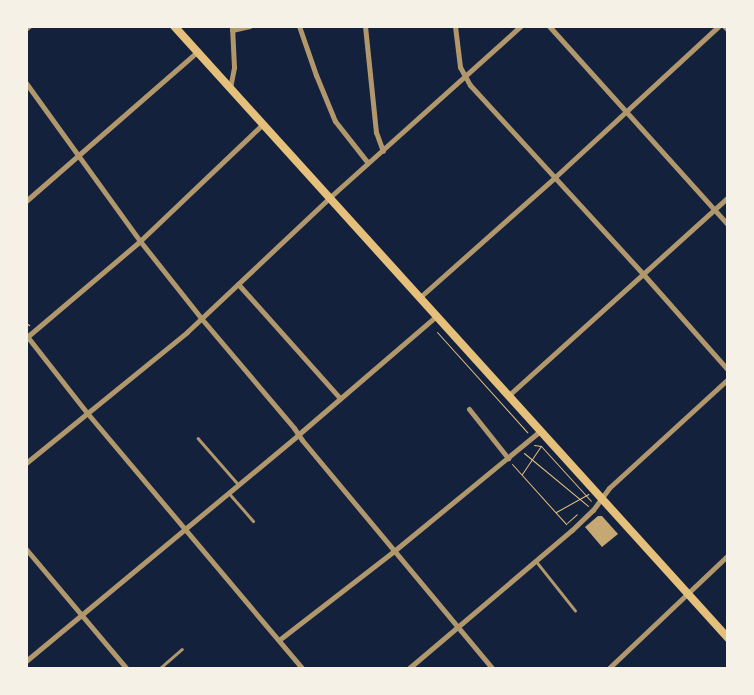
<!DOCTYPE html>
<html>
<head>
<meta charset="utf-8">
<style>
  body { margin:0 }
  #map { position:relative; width:754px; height:695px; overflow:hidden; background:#14213d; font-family:Literata,serif }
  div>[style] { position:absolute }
  .building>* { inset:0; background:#c6a872 }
  .path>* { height:1px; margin:-0.5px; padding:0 0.5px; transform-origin:0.5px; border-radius:0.5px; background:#e5c07b }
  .service>* { height:2.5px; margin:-1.25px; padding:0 1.25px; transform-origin:1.25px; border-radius:1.25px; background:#b1986c }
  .minor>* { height:5px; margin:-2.5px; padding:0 2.5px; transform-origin:2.5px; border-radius:2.5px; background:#b1986c }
  .secondary>* { height:8px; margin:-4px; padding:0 4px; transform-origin:4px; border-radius:4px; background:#e5c07b }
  span { translate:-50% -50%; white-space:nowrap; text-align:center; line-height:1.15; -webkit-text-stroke:4px #f6f1e7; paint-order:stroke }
  .frame { position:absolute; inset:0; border:28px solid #f6f1e7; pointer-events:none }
</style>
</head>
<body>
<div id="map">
  <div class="building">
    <i style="clip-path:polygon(598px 516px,602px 516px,618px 534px,602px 547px,585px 527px)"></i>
  </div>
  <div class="path">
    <i style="left:26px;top:323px;width:4px;rotate:34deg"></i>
    <i style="left:437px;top:332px;width:135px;rotate:48deg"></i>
    <i style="left:534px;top:445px;width:7px;rotate:8deg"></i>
    <i style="left:541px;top:446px;width:74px;rotate:47.7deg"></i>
    <i style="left:524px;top:453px;width:83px;rotate:39.6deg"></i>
    <i style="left:512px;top:464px;width:81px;rotate:48deg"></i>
    <i style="left:522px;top:474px;width:34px;rotate:-56deg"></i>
    <i style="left:556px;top:512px;width:37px;rotate:-29deg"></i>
    <i style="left:567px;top:523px;width:13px;rotate:-42deg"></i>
  </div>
  <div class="service">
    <i style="left:26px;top:30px;width:6px;rotate:-39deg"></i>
    <i style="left:198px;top:438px;width:61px;rotate:49deg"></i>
    <i style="left:229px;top:493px;width:37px;rotate:49deg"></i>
    <i style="left:536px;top:561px;width:63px;rotate:51.5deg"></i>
    <i style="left:159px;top:669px;width:30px;rotate:-41deg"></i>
  </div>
  <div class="minor">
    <i style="left:299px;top:26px;width:52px;rotate:70.9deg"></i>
    <i style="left:316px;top:75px;width:50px;rotate:67.6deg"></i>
    <i style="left:335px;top:121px;width:53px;rotate:51.8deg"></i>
    <i style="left:365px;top:26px;width:107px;rotate:84.1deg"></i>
    <i style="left:376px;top:132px;width:20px;rotate:70deg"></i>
    <i style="left:455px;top:26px;width:41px;rotate:83deg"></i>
    <i style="left:460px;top:67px;width:21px;rotate:61deg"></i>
    <i style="left:470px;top:85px;width:258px;rotate:47.5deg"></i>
    <i style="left:644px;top:275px;width:127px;rotate:48.5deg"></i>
    <i style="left:549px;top:26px;width:268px;rotate:48deg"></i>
    <i style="left:724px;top:26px;width:6px;rotate:45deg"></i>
    <i style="left:232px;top:30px;width:18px;rotate:-13deg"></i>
    <i style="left:26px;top:83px;width:195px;rotate:54.2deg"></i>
    <i style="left:140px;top:241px;width:98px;rotate:51.6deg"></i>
    <i style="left:201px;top:318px;width:144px;rotate:49.8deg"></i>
    <i style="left:294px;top:428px;width:14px;rotate:56deg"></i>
    <i style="left:302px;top:440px;width:298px;rotate:50.2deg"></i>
    <i style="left:230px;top:88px;width:21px;rotate:-79deg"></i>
    <i style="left:234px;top:67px;width:41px;rotate:-92.8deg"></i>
    <i style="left:26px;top:201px;width:227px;rotate:-41.1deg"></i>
    <i style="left:238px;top:284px;width:153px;rotate:48.2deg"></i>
    <i style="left:419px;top:298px;width:181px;rotate:-41.6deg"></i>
    <i style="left:554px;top:178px;width:224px;rotate:-42.7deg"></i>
    <i style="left:26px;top:335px;width:100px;rotate:51.9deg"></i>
    <i style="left:88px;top:414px;width:334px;rotate:49.9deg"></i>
    <i style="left:27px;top:337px;width:148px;rotate:-40.3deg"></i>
    <i style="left:140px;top:241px;width:168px;rotate:-43.6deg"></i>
    <i style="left:508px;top:396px;width:297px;rotate:-42.1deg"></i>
    <i style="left:469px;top:409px;width:63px;rotate:51.5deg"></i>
    <i style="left:26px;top:463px;width:208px;rotate:-39.1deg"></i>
    <i style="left:187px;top:332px;width:195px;rotate:-43.3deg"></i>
    <i style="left:329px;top:198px;width:258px;rotate:-41.9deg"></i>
    <i style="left:26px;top:549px;width:157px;rotate:49.9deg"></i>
    <i style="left:279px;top:640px;width:145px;rotate:-37.7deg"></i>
    <i style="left:394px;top:551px;width:189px;rotate:-39.4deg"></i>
    <i style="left:26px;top:661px;width:355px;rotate:-39.7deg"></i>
    <i style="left:299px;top:434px;width:179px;rotate:-40.7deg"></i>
    <i style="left:408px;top:669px;width:215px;rotate:-40.3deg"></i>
    <i style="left:572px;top:530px;width:29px;rotate:-44deg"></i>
    <i style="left:593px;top:510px;width:27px;rotate:-54deg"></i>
    <i style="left:609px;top:488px;width:161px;rotate:-42.5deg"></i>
    <i style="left:608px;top:669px;width:166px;rotate:-43.5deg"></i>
  </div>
  <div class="secondary">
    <i style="left:174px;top:26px;width:826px;rotate:47.85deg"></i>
  </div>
  <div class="frame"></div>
</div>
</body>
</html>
